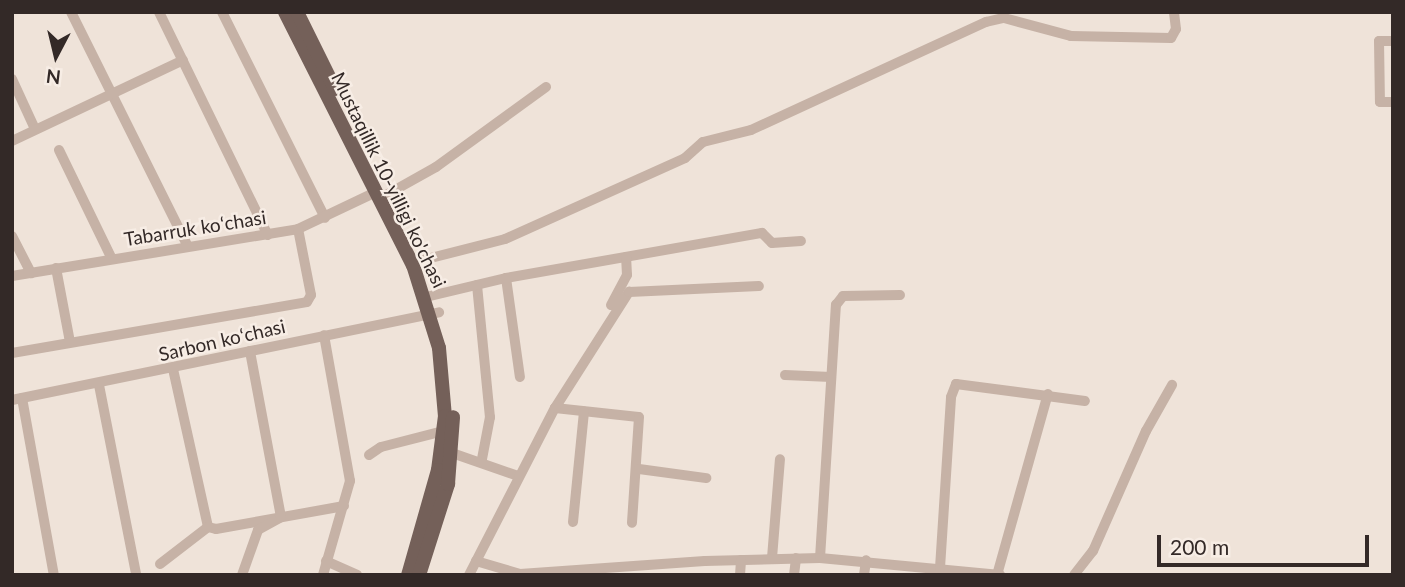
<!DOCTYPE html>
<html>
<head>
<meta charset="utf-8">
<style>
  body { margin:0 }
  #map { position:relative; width:1405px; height:587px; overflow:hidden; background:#efe3d9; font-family:Lato,sans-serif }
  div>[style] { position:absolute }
  .minor>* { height:10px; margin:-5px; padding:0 5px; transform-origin:5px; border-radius:5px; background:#c6b2a6 }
  .major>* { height:14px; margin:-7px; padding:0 7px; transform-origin:7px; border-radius:7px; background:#746059 }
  span { translate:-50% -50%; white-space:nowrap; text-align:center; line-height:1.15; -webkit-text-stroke:5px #f7ede5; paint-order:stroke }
  .street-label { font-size:19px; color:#332927 }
  .frame { position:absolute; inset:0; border:14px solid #332927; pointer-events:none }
  .north { position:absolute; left:21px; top:21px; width:70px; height:70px; -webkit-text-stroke:5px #f7ede5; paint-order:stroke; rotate:187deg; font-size:19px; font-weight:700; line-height:28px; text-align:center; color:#332927 }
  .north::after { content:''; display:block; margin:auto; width:24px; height:32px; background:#332927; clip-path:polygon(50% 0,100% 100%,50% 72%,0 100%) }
  .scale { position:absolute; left:1157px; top:535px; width:212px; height:32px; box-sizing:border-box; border:4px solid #332927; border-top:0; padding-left:9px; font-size:21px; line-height:24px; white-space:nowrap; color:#332927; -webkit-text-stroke:5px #f7ede5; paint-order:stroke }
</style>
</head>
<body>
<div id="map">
  <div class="minor">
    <i style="left:71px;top:12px;width:260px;rotate:63.5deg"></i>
    <i style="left:159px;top:12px;width:248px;rotate:64deg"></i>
    <i style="left:222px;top:12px;width:230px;rotate:63.4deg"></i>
    <i style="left:1393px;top:41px;width:14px;rotate:180deg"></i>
    <i style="left:1379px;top:41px;width:61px;rotate:89.1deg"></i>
    <i style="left:1380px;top:102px;width:13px"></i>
    <i style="left:12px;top:79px;width:55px;rotate:65.3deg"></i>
    <i style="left:12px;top:141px;width:189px;rotate:-25.3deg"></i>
    <i style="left:59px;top:150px;width:121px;rotate:64.1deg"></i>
    <i style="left:386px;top:195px;width:57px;rotate:-29.2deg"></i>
    <i style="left:436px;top:167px;width:136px;rotate:-36deg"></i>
    <i style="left:12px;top:236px;width:42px;rotate:62.8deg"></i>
    <i style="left:419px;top:261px;width:89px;rotate:-14.3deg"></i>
    <i style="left:505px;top:239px;width:197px;rotate:-24.2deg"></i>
    <i style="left:685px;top:158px;width:24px;rotate:-42deg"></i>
    <i style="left:703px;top:142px;width:49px;rotate:-14deg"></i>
    <i style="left:751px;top:130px;width:259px;rotate:-24.7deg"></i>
    <i style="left:986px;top:22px;width:18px;rotate:-13deg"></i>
    <i style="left:1004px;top:18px;width:69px;rotate:15deg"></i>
    <i style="left:1071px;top:36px;width:100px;rotate:1.1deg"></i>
    <i style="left:1171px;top:38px;width:10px;rotate:-61deg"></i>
    <i style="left:1176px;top:29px;width:17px;rotate:-97deg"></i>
    <i style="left:56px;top:268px;width:75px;rotate:79.3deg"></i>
    <i style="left:12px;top:276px;width:290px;rotate:-9.3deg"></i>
    <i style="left:298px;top:229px;width:86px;rotate:-25.4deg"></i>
    <i style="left:506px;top:278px;width:100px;rotate:82deg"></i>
    <i style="left:477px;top:285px;width:133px;rotate:84.4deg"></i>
    <i style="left:490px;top:417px;width:43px;rotate:100.8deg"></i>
    <i style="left:426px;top:297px;width:82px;rotate:-13.4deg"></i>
    <i style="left:506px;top:278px;width:260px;rotate:-10deg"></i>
    <i style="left:762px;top:233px;width:14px;rotate:45deg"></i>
    <i style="left:772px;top:243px;width:29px;rotate:-4deg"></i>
    <i style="left:611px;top:305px;width:34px;rotate:-62deg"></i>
    <i style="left:627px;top:275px;width:18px;rotate:-93deg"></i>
    <i style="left:12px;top:353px;width:299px;rotate:-9.8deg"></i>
    <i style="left:307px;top:302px;width:8px;rotate:-60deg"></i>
    <i style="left:311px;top:295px;width:67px;rotate:-101.1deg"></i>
    <i style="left:173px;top:369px;width:162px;rotate:77.5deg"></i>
    <i style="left:208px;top:527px;width:8px;rotate:14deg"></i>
    <i style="left:216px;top:529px;width:130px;rotate:-10.2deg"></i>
    <i style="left:785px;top:375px;width:46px;rotate:2.5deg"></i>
    <i style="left:99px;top:385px;width:192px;rotate:78.9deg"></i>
    <i style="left:22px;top:398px;width:180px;rotate:79.8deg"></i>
    <i style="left:12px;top:400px;width:436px;rotate:-11.6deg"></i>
    <i style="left:555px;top:408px;width:84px;rotate:6.1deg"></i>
    <i style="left:639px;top:417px;width:106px;rotate:93.8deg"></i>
    <i style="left:452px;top:453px;width:70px;rotate:19.2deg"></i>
    <i style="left:369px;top:455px;width:14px;rotate:-34deg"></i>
    <i style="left:381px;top:447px;width:68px;rotate:-14.4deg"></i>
    <i style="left:639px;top:469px;width:68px;rotate:7.7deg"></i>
    <i style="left:573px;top:522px;width:111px;rotate:-84.3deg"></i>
    <i style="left:772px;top:558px;width:99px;rotate:-85.4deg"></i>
    <i style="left:820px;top:558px;width:254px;rotate:-86.4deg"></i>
    <i style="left:836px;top:305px;width:11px;rotate:-52deg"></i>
    <i style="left:843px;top:296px;width:57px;rotate:-1deg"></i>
    <i style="left:326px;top:561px;width:34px;rotate:24deg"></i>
    <i style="left:476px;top:561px;width:46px;rotate:16.5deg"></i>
    <i style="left:520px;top:574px;width:185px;rotate:-4deg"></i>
    <i style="left:705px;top:561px;width:115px;rotate:-1.5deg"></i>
    <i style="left:820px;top:558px;width:181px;rotate:5.4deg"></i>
    <i style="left:160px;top:564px;width:61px;rotate:-37.6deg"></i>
    <i style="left:940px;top:568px;width:171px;rotate:-86.3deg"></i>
    <i style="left:951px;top:397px;width:14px;rotate:-69deg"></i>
    <i style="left:956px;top:384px;width:130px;rotate:7.5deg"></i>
    <i style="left:242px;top:575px;width:48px;rotate:-70.4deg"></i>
    <i style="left:258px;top:530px;width:26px;rotate:-29deg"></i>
    <i style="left:281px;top:517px;width:169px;rotate:-100.6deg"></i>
    <i style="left:323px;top:575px;width:98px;rotate:-74deg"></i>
    <i style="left:350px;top:481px;width:148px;rotate:-100.1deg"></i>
    <i style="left:469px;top:575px;width:188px;rotate:-62.8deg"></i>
    <i style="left:555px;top:408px;width:138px;rotate:-57.5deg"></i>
    <i style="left:629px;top:292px;width:130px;rotate:-2.6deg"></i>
    <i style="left:740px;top:575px;width:15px;rotate:-86deg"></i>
    <i style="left:794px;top:575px;width:17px;rotate:-83deg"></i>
    <i style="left:864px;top:575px;width:15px;rotate:-82deg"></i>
    <i style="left:997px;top:575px;width:188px;rotate:-74.3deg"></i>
    <i style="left:1074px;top:575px;width:31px;rotate:-52deg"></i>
    <i style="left:1093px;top:551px;width:131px;rotate:-66.2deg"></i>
    <i style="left:1146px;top:431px;width:53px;rotate:-60.5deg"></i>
  </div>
  <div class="major">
    <i style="left:285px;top:12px;width:284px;rotate:63.2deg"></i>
    <i style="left:413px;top:265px;width:87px;rotate:72.6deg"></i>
    <i style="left:439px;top:348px;width:68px;rotate:85deg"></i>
    <i style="left:445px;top:416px;width:54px;rotate:97.4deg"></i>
    <i style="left:438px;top:470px;width:109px;rotate:105.9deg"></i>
    <i style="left:297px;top:12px;width:86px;rotate:63.7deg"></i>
    <i style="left:419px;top:575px;width:96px;rotate:-72.3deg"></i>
    <i style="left:448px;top:484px;width:67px;rotate:-85.7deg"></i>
  </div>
  <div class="street-label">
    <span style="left:389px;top:180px;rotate:64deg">Mustaqillik 10-yilligi ko'chasi</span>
    <span style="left:195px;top:228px;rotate:-9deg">Tabarruk koʻchasi</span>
    <span style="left:222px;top:340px;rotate:-13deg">Sarbon koʻchasi</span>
  </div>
  <div class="frame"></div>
  <div class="north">N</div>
  <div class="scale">200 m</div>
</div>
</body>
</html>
